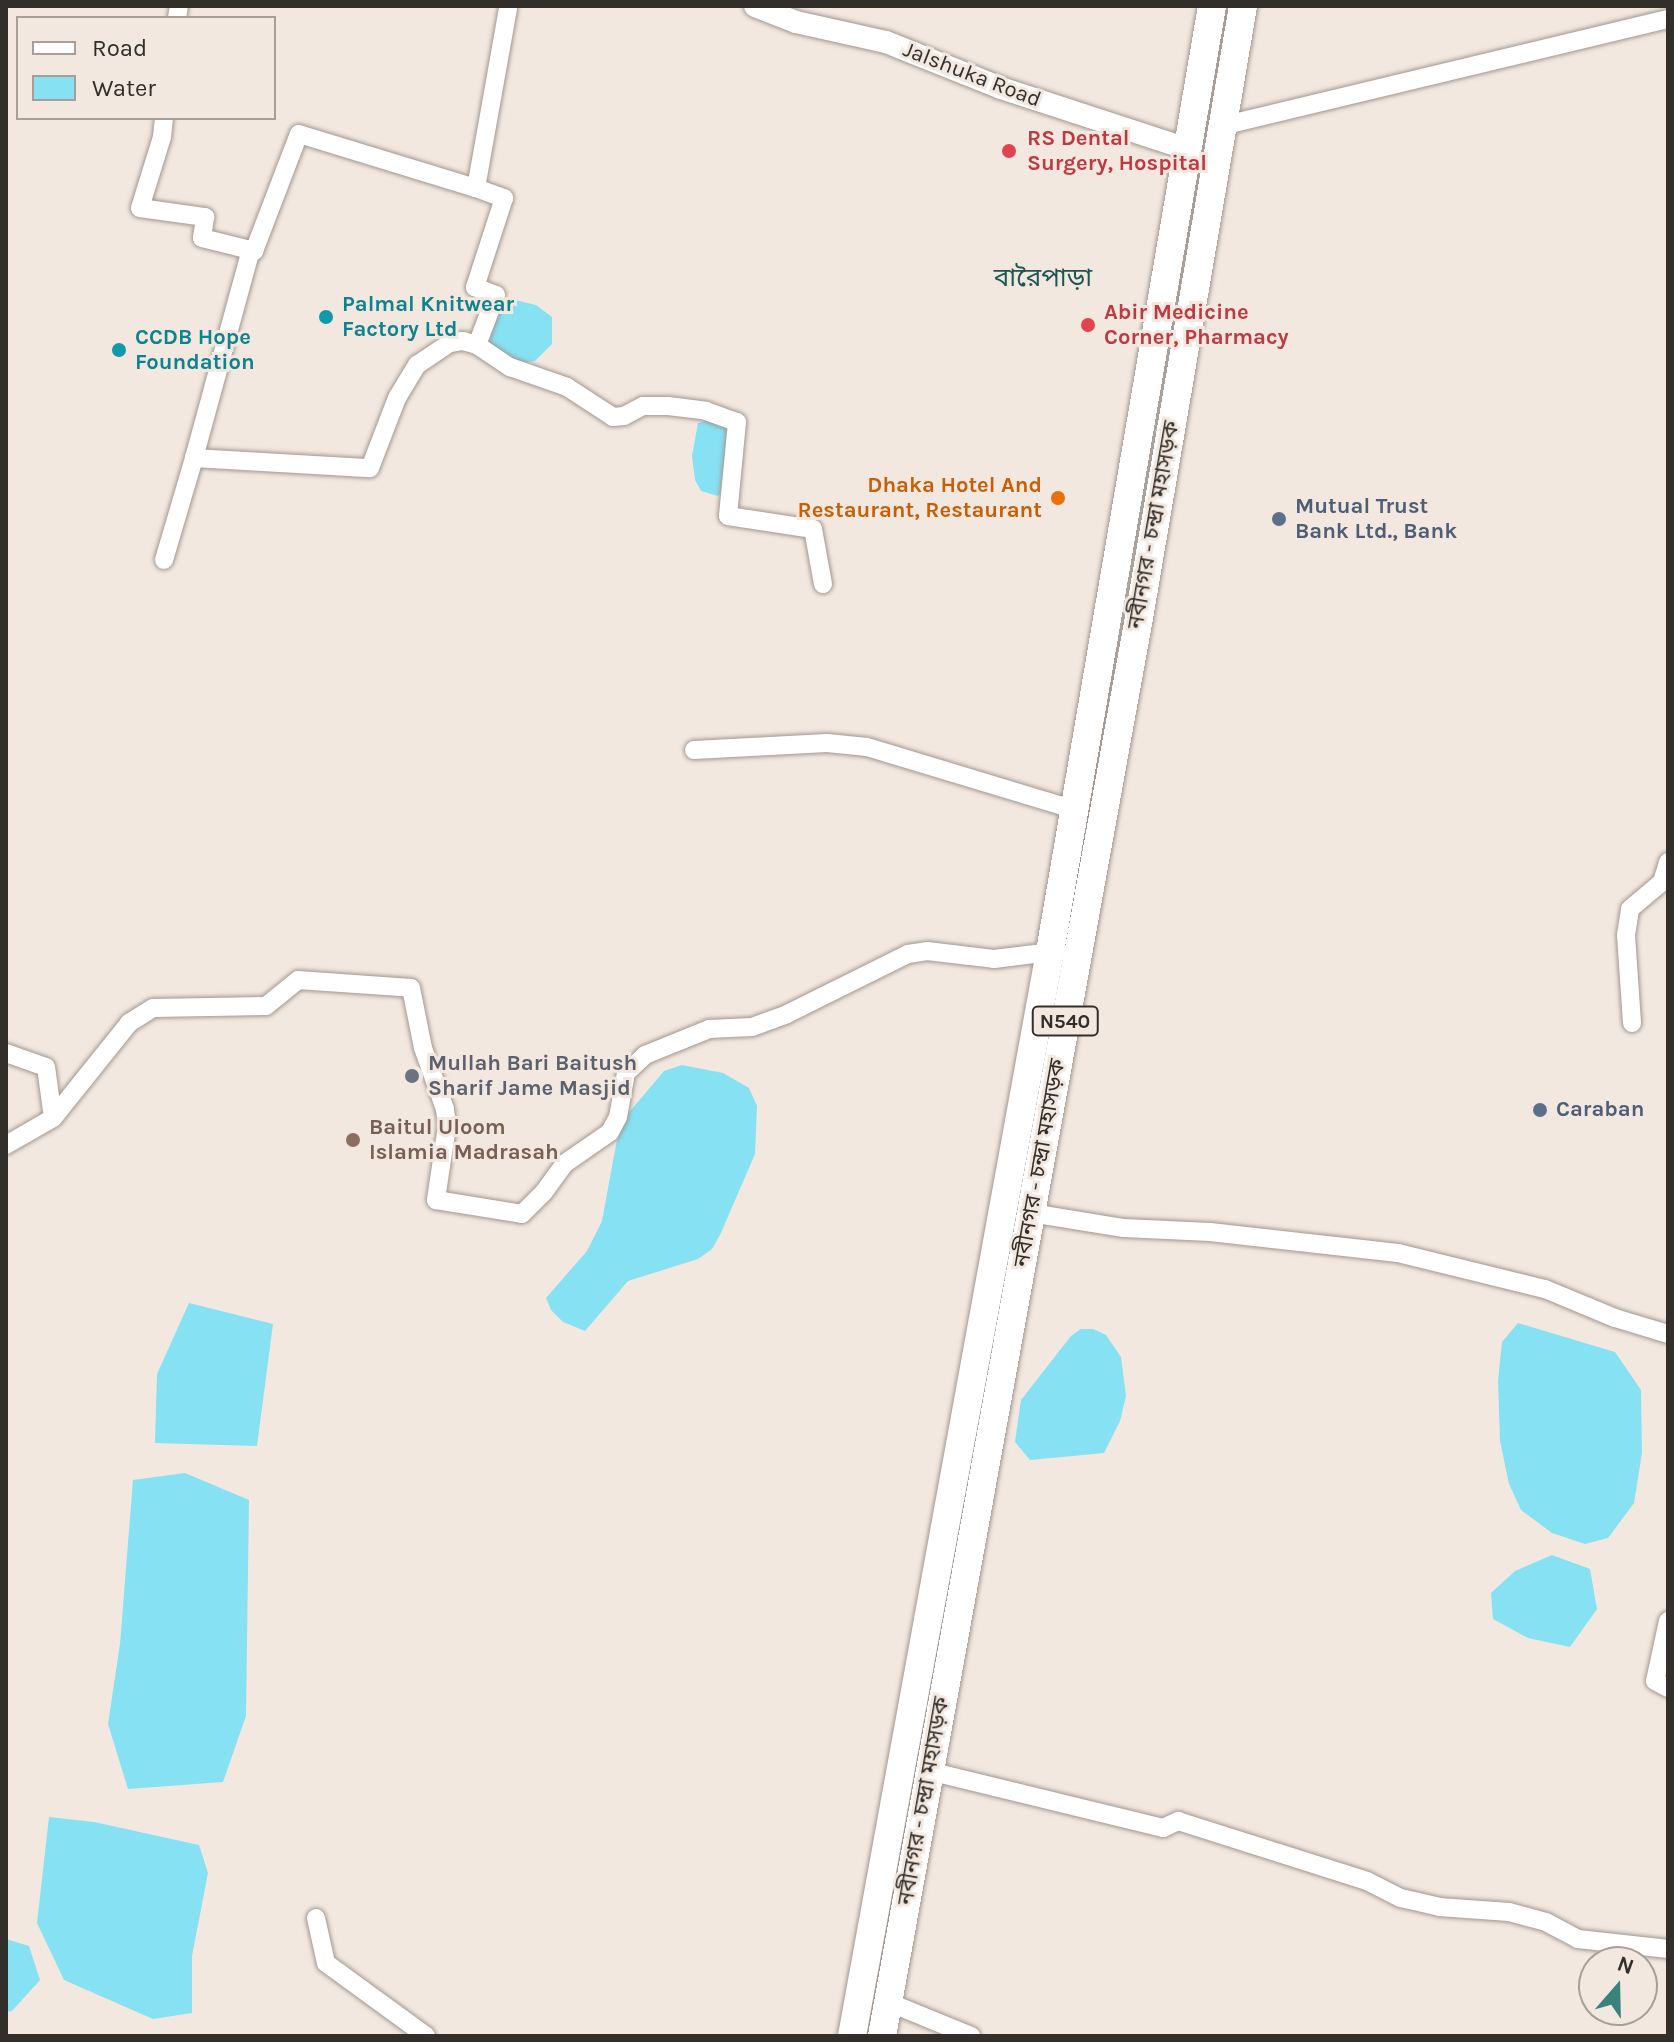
<!DOCTYPE html>
<html>
<head>
<meta charset="utf-8">
<style>
  body { margin:0 }
  #map { position:relative; width:1674px; height:2042px; overflow:hidden; background:#f3e8df; font-family:Karla,"Noto Sans Bengali",sans-serif }
  div>[style] { position:absolute }
  .water>* { inset:0; background:#86e1f3 }
  .roads { filter:drop-shadow(0 0 2px #a1978f) drop-shadow(0 0 2px #a1978f) }
  .minor>* { height:18px; margin:-9px; padding:0 9px; transform-origin:9px; border-radius:9px; background:#fff }
  .tertiary>* { height:22px; margin:-11px; padding:0 11px; transform-origin:11px; border-radius:11px; background:#fff }
  .trunk>* { height:28px; margin:-14px; padding:0 14px; transform-origin:14px; border-radius:14px; background:#fff }
  .dots>* { width:22px; height:22px; translate:-50% -50%; box-sizing:border-box; border:4px solid #f3e8df; border-radius:50% }
  span { translate:-50% -50%; white-space:nowrap; text-align:center; line-height:1.15; -webkit-text-stroke:6px #f3e8df; paint-order:stroke }
  .shield-label span { padding:2px 6px; background:#f3e8df; border:2px solid; border-radius:6px; -webkit-text-stroke-width:0 }
  .shield-label { font-size:20px; color:#322e2a; font-weight:700 }
  .street-label { font-size:22px; color:#322e2a }
  .health-label { font-size:22px; color:#be3a42; font-weight:700 }
  .left { translate:0 -50%; text-align:left }
  .culture-label { font-size:22px; color:#0d838f; font-weight:700 }
  .food-label { font-size:22px; color:#c56008; font-weight:700 }
  .right { translate:-100% -50%; text-align:right }
  .service-label { font-size:22px; color:#4e5e75; font-weight:700 }
  .worship-label { font-size:22px; color:#5b616d; font-weight:700 }
  .education-label { font-size:22px; color:#785e54; font-weight:700 }
  .quarter-label { font-size:26px; color:#1b5652 }
  .frame { position:absolute; inset:0; border:8px solid #322e2a; pointer-events:none }
  .legend { position:absolute; left:16px; top:16px; width:260px; height:104px; box-sizing:border-box; background:#f3e8df; border:2px solid #a69e97; margin:0; padding:10px 14px; list-style:none; font-size:24px; color:#322e2a }
  .legend li { display:flex; align-items:center; gap:16px; height:40px }
  .legend b { width:40px; border:2px solid #a69e97 }
  .north { position:absolute; left:1578px; top:1946px; width:80px; height:80px; box-sizing:border-box; background:#f3e8df; border:2px solid #a69e97; border-radius:50%; rotate:20deg; font-size:22px; font-weight:700; line-height:32px; text-align:center; color:#322e2a }
  .north::after { content:''; display:block; margin:auto; width:28px; height:36px; background:#3a827d; clip-path:polygon(50% 0,100% 100%,50% 72%,0 100%) }
</style>
</head>
<body>
<div id="map">
  <div class="water">
    <i style="clip-path:polygon(511px 299px,536px 305px,552px 317px,552px 344px,535px 361px,519px 363px,487px 343px,499px 304px)"></i>
    <i style="clip-path:polygon(710px 420px,725px 426px,728px 434px,721px 493px,718px 496px,701px 491px,695px 480px,692px 456px,698px 423px)"></i>
    <i style="clip-path:polygon(682px 1065px,723px 1073px,749px 1088px,757px 1106px,755px 1154px,720px 1235px,712px 1249px,698px 1259px,628px 1281px,585px 1331px,563px 1322px,551px 1310px,546px 1298px,587px 1251px,602px 1221px,620px 1123px,664px 1071px)"></i>
    <i style="clip-path:polygon(189px 1303px,273px 1324px,257px 1446px,155px 1443px,157px 1374px)"></i>
    <i style="clip-path:polygon(1518px 1323px,1615px 1352px,1641px 1390px,1642px 1453px,1634px 1503px,1608px 1538px,1585px 1544px,1552px 1533px,1521px 1510px,1509px 1484px,1500px 1441px,1498px 1381px,1502px 1342px)"></i>
    <i style="clip-path:polygon(1081px 1329px,1093px 1329px,1106px 1335px,1121px 1357px,1126px 1396px,1120px 1421px,1104px 1453px,1030px 1460px,1015px 1442px,1021px 1400px,1071px 1336px)"></i>
    <i style="clip-path:polygon(185px 1473px,249px 1500px,246px 1716px,223px 1782px,128px 1789px,108px 1724px,120px 1644px,133px 1480px)"></i>
    <i style="clip-path:polygon(1552px 1555px,1590px 1569px,1597px 1609px,1570px 1647px,1528px 1638px,1493px 1619px,1491px 1593px,1515px 1571px)"></i>
    <i style="clip-path:polygon(49px 1817px,94px 1822px,199px 1845px,208px 1873px,192px 1956px,192px 2013px,153px 2019px,64px 1980px,37px 1923px)"></i>
    <i style="clip-path:polygon(6px 1939px,29px 1946px,40px 1980px,12px 2011px,6px 2012px)"></i>
  </div>
  <div class="roads">
    <div class="minor">
      <i style="left:177px;top:18px;width:12px;rotate:-81deg"></i>
      <i style="left:164px;top:118px;width:19px;rotate:96deg"></i>
      <i style="left:162px;top:137px;width:74px;rotate:107.2deg"></i>
      <i style="left:140px;top:208px;width:66px;rotate:7.9deg"></i>
      <i style="left:205px;top:217px;width:21px;rotate:98deg"></i>
      <i style="left:202px;top:238px;width:54px;rotate:14deg"></i>
      <i style="left:254px;top:251px;width:125px;rotate:-69deg"></i>
      <i style="left:299px;top:134px;width:185px;rotate:17deg"></i>
      <i style="left:476px;top:188px;width:183px;rotate:-79.9deg"></i>
      <i style="left:1222px;top:126px;width:459px;rotate:-13.5deg"></i>
      <i style="left:476px;top:188px;width:30px;rotate:20deg"></i>
      <i style="left:504px;top:198px;width:94px;rotate:108deg"></i>
      <i style="left:475px;top:287px;width:22px;rotate:21deg"></i>
      <i style="left:496px;top:295px;width:53px;rotate:110.8deg"></i>
      <i style="left:477px;top:345px;width:40px;rotate:34deg"></i>
      <i style="left:510px;top:367px;width:60px;rotate:19.3deg"></i>
      <i style="left:567px;top:387px;width:55px;rotate:33.1deg"></i>
      <i style="left:613px;top:417px;width:11px;rotate:-5deg"></i>
      <i style="left:624px;top:416px;width:21px;rotate:-28deg"></i>
      <i style="left:643px;top:406px;width:25px"></i>
      <i style="left:668px;top:406px;width:38px;rotate:7deg"></i>
      <i style="left:706px;top:411px;width:33px;rotate:20deg"></i>
      <i style="left:737px;top:422px;width:94px;rotate:95.5deg"></i>
      <i style="left:728px;top:516px;width:86px;rotate:8.7deg"></i>
      <i style="left:813px;top:529px;width:56px;rotate:79.7deg"></i>
      <i style="left:194px;top:458px;width:216px;rotate:-74.7deg"></i>
      <i style="left:164px;top:560px;width:106px;rotate:-73.6deg"></i>
      <i style="left:194px;top:458px;width:176px;rotate:3.3deg"></i>
      <i style="left:370px;top:468px;width:75px;rotate:-68.9deg"></i>
      <i style="left:397px;top:398px;width:39px;rotate:-59deg"></i>
      <i style="left:417px;top:365px;width:40px;rotate:-34deg"></i>
      <i style="left:450px;top:343px;width:13px;rotate:-9deg"></i>
      <i style="left:463px;top:341px;width:15px;rotate:16deg"></i>
      <i style="left:694px;top:750px;width:133px;rotate:-3deg"></i>
      <i style="left:827px;top:743px;width:40px;rotate:5.7deg"></i>
      <i style="left:867px;top:747px;width:215px;rotate:16.8deg"></i>
      <i style="left:1632px;top:1023px;width:88px;rotate:-93.9deg"></i>
      <i style="left:1626px;top:935px;width:26px;rotate:-81deg"></i>
      <i style="left:1630px;top:909px;width:42px;rotate:-40.2deg"></i>
      <i style="left:1662px;top:882px;width:21px;rotate:-73deg"></i>
      <i style="left:6px;top:1053px;width:42px;rotate:19.3deg"></i>
      <i style="left:46px;top:1067px;width:51px;rotate:82.2deg"></i>
      <i style="left:6px;top:1145px;width:54px;rotate:-29.9deg"></i>
      <i style="left:53px;top:1118px;width:122px;rotate:-51.3deg"></i>
      <i style="left:129px;top:1023px;width:28px;rotate:-32deg"></i>
      <i style="left:153px;top:1008px;width:113px;rotate:-1deg"></i>
      <i style="left:266px;top:1006px;width:41px;rotate:-39.1deg"></i>
      <i style="left:298px;top:980px;width:113px;rotate:4deg"></i>
      <i style="left:411px;top:988px;width:61px;rotate:78.7deg"></i>
      <i style="left:423px;top:1048px;width:65px;rotate:70.2deg"></i>
      <i style="left:445px;top:1109px;width:17px;rotate:83deg"></i>
      <i style="left:447px;top:1126px;width:75px;rotate:98.5deg"></i>
      <i style="left:436px;top:1200px;width:87px;rotate:9.2deg"></i>
      <i style="left:522px;top:1214px;width:31px;rotate:-45deg"></i>
      <i style="left:544px;top:1192px;width:34px;rotate:-54deg"></i>
      <i style="left:564px;top:1164px;width:56px;rotate:-34.8deg"></i>
      <i style="left:610px;top:1132px;width:17px;rotate:-62deg"></i>
      <i style="left:618px;top:1117px;width:45px;rotate:-79.7deg"></i>
      <i style="left:626px;top:1073px;width:26px;rotate:-43deg"></i>
      <i style="left:645px;top:1055px;width:69px;rotate:-22.1deg"></i>
      <i style="left:709px;top:1029px;width:43px;rotate:-2.7deg"></i>
      <i style="left:752px;top:1027px;width:37px;rotate:-20deg"></i>
      <i style="left:787px;top:1014px;width:135px;rotate:-26.4deg"></i>
      <i style="left:908px;top:954px;width:19px;rotate:-9deg"></i>
      <i style="left:927px;top:951px;width:67px;rotate:6.8deg"></i>
      <i style="left:994px;top:959px;width:56px;rotate:-7.1deg"></i>
      <i style="left:1031px;top:1213px;width:94px;rotate:9.2deg"></i>
      <i style="left:1124px;top:1228px;width:86px;rotate:2.7deg"></i>
      <i style="left:1210px;top:1232px;width:189px;rotate:6.4deg"></i>
      <i style="left:1398px;top:1253px;width:151px;rotate:13.8deg"></i>
      <i style="left:1545px;top:1289px;width:76px;rotate:22.5deg"></i>
      <i style="left:1615px;top:1318px;width:55px;rotate:16.8deg"></i>
      <i style="left:1668px;top:1621px;width:61px;rotate:102.2deg"></i>
      <i style="left:1655px;top:1681px;width:15px;rotate:28deg"></i>
      <i style="left:929px;top:1771px;width:241px;rotate:13.7deg"></i>
      <i style="left:1163px;top:1828px;width:17px;rotate:-25deg"></i>
      <i style="left:1178px;top:1821px;width:198px;rotate:17.6deg"></i>
      <i style="left:1367px;top:1881px;width:38px;rotate:27deg"></i>
      <i style="left:1401px;top:1898px;width:39px;rotate:13deg"></i>
      <i style="left:1439px;top:1907px;width:70px;rotate:4.1deg"></i>
      <i style="left:1509px;top:1912px;width:38px;rotate:15deg"></i>
      <i style="left:1546px;top:1922px;width:36px;rotate:28deg"></i>
      <i style="left:1578px;top:1939px;width:91px;rotate:6.3deg"></i>
      <i style="left:316px;top:1918px;width:46px;rotate:77.5deg"></i>
      <i style="left:326px;top:1963px;width:124px;rotate:36.1deg"></i>
      <i style="left:888px;top:2002px;width:90px;rotate:22.3deg"></i>
    </div>
    <div class="tertiary">
      <i style="left:755px;top:6px;width:44px;rotate:21.3deg"></i>
      <i style="left:796px;top:22px;width:92px;rotate:12.5deg"></i>
      <i style="left:886px;top:42px;width:124px;rotate:21.8deg"></i>
      <i style="left:1001px;top:88px;width:197px;rotate:18.1deg"></i>
    </div>
    <div class="trunk">
      <i style="left:852px;top:2036px;width:1102px;rotate:-79.65deg"></i>
      <i style="left:1050px;top:952px;width:960px;rotate:-80.28deg"></i>
      <i style="left:882px;top:2036px;width:1447px;rotate:-79.73deg"></i>
      <i style="left:1140px;top:612px;width:615px;rotate:-80.35deg"></i>
    </div>
  </div>
  <div class="dots">
    <i style="left:1009px;top:151px;background:#e0444e"></i>
    <i style="left:326px;top:317px;background:#0f9aa8"></i>
    <i style="left:1088px;top:325px;background:#e0444e"></i>
    <i style="left:119px;top:350px;background:#0f9aa8"></i>
    <i style="left:1058px;top:498px;background:#e8710a"></i>
    <i style="left:1279px;top:519px;background:#5c6f8a"></i>
    <i style="left:412px;top:1076px;background:#6b7280"></i>
    <i style="left:1540px;top:1110px;background:#5c6f8a"></i>
    <i style="left:353px;top:1140px;background:#8d6e63"></i>
  </div>
  <div class="shield-label">
    <span style="left:1065px;top:1021px">N540</span>
  </div>
  <div class="street-label">
    <span style="left:972px;top:75px;rotate:21deg">Jalshuka Road</span>
    <span style="left:1154px;top:525px;rotate:-80deg">নবীনগর - চন্দ্রা মহাসড়ক</span>
    <span style="left:1040px;top:1163px;rotate:-80deg">নবীনগর - চন্দ্রা মহাসড়ক</span>
    <span style="left:924px;top:1801px;rotate:-80deg">নবীনগর - চন্দ্রা মহাসড়ক</span>
  </div>
  <div class="health-label">
    <span class="left" style="left:1027px;top:151px">RS Dental<br>Surgery, Hospital</span>
    <span class="left" style="left:1104px;top:325px">Abir Medicine<br>Corner, Pharmacy</span>
  </div>
  <div class="culture-label">
    <span class="left" style="left:342px;top:317px">Palmal Knitwear<br>Factory Ltd</span>
    <span class="left" style="left:135px;top:350px">CCDB Hope<br>Foundation</span>
  </div>
  <div class="food-label">
    <span class="right" style="left:1042px;top:498px">Dhaka Hotel And<br>Restaurant, Restaurant</span>
  </div>
  <div class="service-label">
    <span class="left" style="left:1295px;top:519px">Mutual Trust<br>Bank Ltd., Bank</span>
    <span class="left" style="left:1556px;top:1110px">Caraban</span>
  </div>
  <div class="worship-label">
    <span class="left" style="left:428px;top:1076px">Mullah Bari Baitush<br>Sharif Jame Masjid</span>
  </div>
  <div class="education-label">
    <span class="left" style="left:369px;top:1140px">Baitul Uloom<br>Islamia Madrasah</span>
  </div>
  <div class="quarter-label">
    <span style="left:1043px;top:278px">বারৈপাড়া</span>
  </div>
  <div class="frame"></div>
  <ul class="legend">
  <li><b style="height:10px;background:#fff"></b>Road</li>
  <li><b style="height:22px;background:#86e1f3"></b>Water</li>
  </ul>
  <div class="north">N</div>
</div>
</body>
</html>
